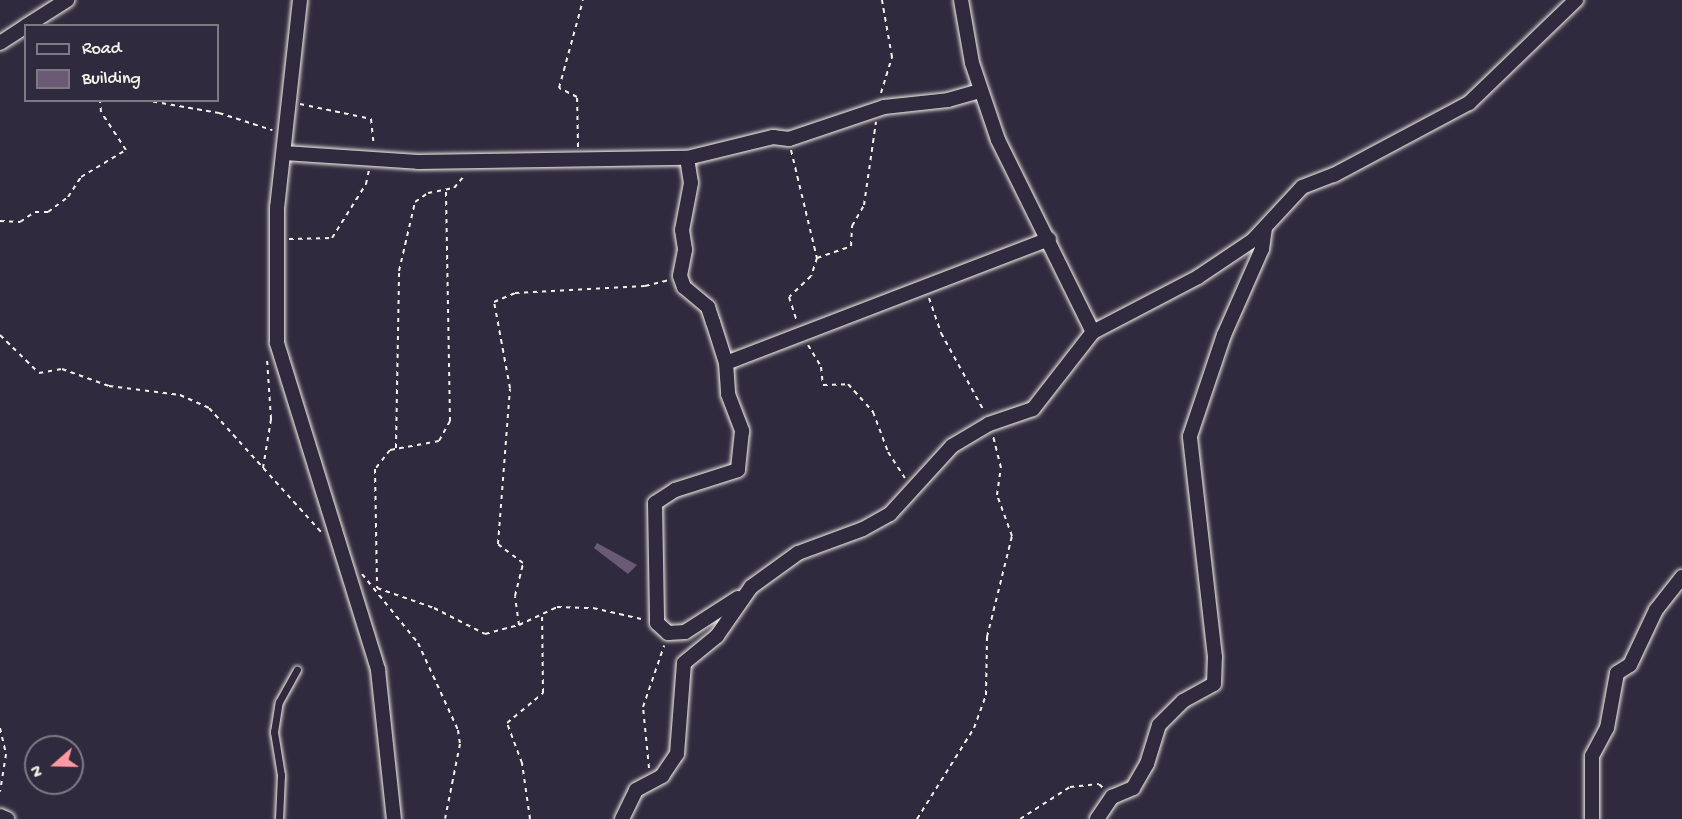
<!DOCTYPE html>
<html>
<head>
<meta charset="utf-8">
<style>
  body { margin:0 }
  #map { position:relative; width:1682px; height:819px; overflow:hidden; background:#2f2a3d; font-family:"Gochi Hand",sans-serif }
  div>[style] { position:absolute }
  .building>* { inset:0; background:#6a5a75 }
  .path>* { height:2px; margin-top:-1px; transform-origin:0; background:repeating-linear-gradient(90deg,#f4f1e8 0 4.5px,transparent 0 9px) }
  .roads { filter:drop-shadow(0 0 2px #f4f1e8) drop-shadow(0 0 2px #f4f1e8) }
  .service>* { height:7px; margin:-3.5px; padding:0 3.5px; transform-origin:3.5px; border-radius:3.5px; background:#2f2a3d }
  .minor>* { height:14px; margin:-7px; padding:0 7px; transform-origin:7px; border-radius:7px; background:#2f2a3d }
  span { translate:-50% -50%; white-space:nowrap; text-align:center; line-height:1.15; -webkit-text-stroke:6px #2f2a3d; paint-order:stroke }
  .legend { position:absolute; left:24px; top:24px; width:195px; height:78px; box-sizing:border-box; background:#2f2a3d; border:2px solid #7e7a81; margin:0; padding:8px 10px; list-style:none; font-size:18px; color:#f4f1e8 }
  .legend li { display:flex; align-items:center; gap:12px; height:30px }
  .legend b { width:30px; border:2px solid #7e7a81 }
  .north { position:absolute; left:24px; top:735px; width:60px; height:60px; box-sizing:border-box; background:#2f2a3d; border:2px solid #7e7a81; border-radius:50%; rotate:250deg; font-size:16px; font-weight:700; line-height:24px; text-align:center; color:#f4f1e8 }
  .north::after { content:''; display:block; margin:auto; width:21px; height:27px; background:#ff9aa2; clip-path:polygon(50% 0,100% 100%,50% 72%,0 100%) }
</style>
</head>
<body>
<div id="map">
  <div class="building">
    <i style="clip-path:polygon(597px 543px,637px 565px,628px 574px,594px 548px)"></i>
  </div>
  <div class="path">
    <i style="left:881px;top:93px;width:38px;rotate:-73deg"></i>
    <i style="left:892px;top:57px;width:58px;rotate:-100deg"></i>
    <i style="left:144px;top:100px;width:76px;rotate:9.8deg"></i>
    <i style="left:219px;top:113px;width:56px;rotate:17.8deg"></i>
    <i style="left:300px;top:104px;width:73px;rotate:11.9deg"></i>
    <i style="left:371px;top:119px;width:27px;rotate:84deg"></i>
    <i style="left:578px;top:147px;width:50px;rotate:-91.1deg"></i>
    <i style="left:577px;top:97px;width:20px;rotate:-153deg"></i>
    <i style="left:559px;top:88px;width:91px;rotate:-74.7deg"></i>
    <i style="left:791px;top:150px;width:111px;rotate:76.5deg"></i>
    <i style="left:817px;top:258px;width:19px;rotate:108deg"></i>
    <i style="left:811px;top:276px;width:30px;rotate:136deg"></i>
    <i style="left:789px;top:297px;width:25px;rotate:72deg"></i>
    <i style="left:446px;top:192px;width:229px;rotate:89deg"></i>
    <i style="left:450px;top:421px;width:23px;rotate:119deg"></i>
    <i style="left:439px;top:441px;width:50px;rotate:169.6deg"></i>
    <i style="left:390px;top:450px;width:24px;rotate:128deg"></i>
    <i style="left:375px;top:469px;width:119px;rotate:89deg"></i>
    <i style="left:377px;top:588px;width:60px;rotate:19.3deg"></i>
    <i style="left:434px;top:608px;width:57px;rotate:27deg"></i>
    <i style="left:485px;top:634px;width:35px;rotate:-15deg"></i>
    <i style="left:519px;top:625px;width:42px;rotate:-25.3deg"></i>
    <i style="left:557px;top:607px;width:36px;rotate:2deg"></i>
    <i style="left:593px;top:608px;width:54px;rotate:12.8deg"></i>
    <i style="left:0;top:221px;width:20px;rotate:3deg"></i>
    <i style="left:20px;top:222px;width:18px;rotate:-34deg"></i>
    <i style="left:35px;top:212px;width:13px"></i>
    <i style="left:48px;top:212px;width:25px;rotate:-37deg"></i>
    <i style="left:68px;top:197px;width:24px;rotate:-57deg"></i>
    <i style="left:81px;top:177px;width:52px;rotate:-31deg"></i>
    <i style="left:126px;top:150px;width:45px;rotate:-123.3deg"></i>
    <i style="left:101px;top:112px;width:12px;rotate:-95deg"></i>
    <i style="left:289px;top:239px;width:43px;rotate:-1.3deg"></i>
    <i style="left:332px;top:238px;width:64px;rotate:-57.8deg"></i>
    <i style="left:366px;top:184px;width:14px;rotate:-78deg"></i>
    <i style="left:817px;top:258px;width:36px;rotate:-19deg"></i>
    <i style="left:851px;top:246px;width:20px;rotate:-87deg"></i>
    <i style="left:852px;top:226px;width:24px;rotate:-60deg"></i>
    <i style="left:864px;top:205px;width:84px;rotate:-81.8deg"></i>
    <i style="left:929px;top:298px;width:37px;rotate:71deg"></i>
    <i style="left:941px;top:333px;width:89px;rotate:61.1deg"></i>
    <i style="left:0;top:335px;width:54px;rotate:44.3deg"></i>
    <i style="left:39px;top:373px;width:23px;rotate:-10deg"></i>
    <i style="left:62px;top:369px;width:50px;rotate:19.9deg"></i>
    <i style="left:109px;top:386px;width:72px;rotate:7.2deg"></i>
    <i style="left:180px;top:395px;width:32px;rotate:24deg"></i>
    <i style="left:209px;top:408px;width:167px;rotate:47.9deg"></i>
    <i style="left:808px;top:345px;width:26px;rotate:59deg"></i>
    <i style="left:821px;top:367px;width:18px;rotate:84deg"></i>
    <i style="left:823px;top:385px;width:25px;rotate:-2deg"></i>
    <i style="left:848px;top:384px;width:38px;rotate:48deg"></i>
    <i style="left:873px;top:412px;width:43px;rotate:69.4deg"></i>
    <i style="left:888px;top:452px;width:31px;rotate:57deg"></i>
    <i style="left:396px;top:448px;width:177px;rotate:-89deg"></i>
    <i style="left:399px;top:271px;width:71px;rotate:-76.9deg"></i>
    <i style="left:415px;top:202px;width:16px;rotate:-35deg"></i>
    <i style="left:428px;top:193px;width:26px;rotate:-11deg"></i>
    <i style="left:454px;top:188px;width:17px;rotate:-50deg"></i>
    <i style="left:263px;top:468px;width:50px;rotate:-80.7deg"></i>
    <i style="left:271px;top:419px;width:61px;rotate:-93.8deg"></i>
    <i style="left:362px;top:574px;width:89px;rotate:50.9deg"></i>
    <i style="left:418px;top:643px;width:96px;rotate:65.3deg"></i>
    <i style="left:458px;top:730px;width:14px;rotate:82deg"></i>
    <i style="left:460px;top:744px;width:76px;rotate:101.3deg"></i>
    <i style="left:519px;top:625px;width:29px;rotate:-98deg"></i>
    <i style="left:515px;top:596px;width:34px;rotate:-76deg"></i>
    <i style="left:523px;top:563px;width:31px;rotate:-143deg"></i>
    <i style="left:498px;top:544px;width:156px;rotate:-85.6deg"></i>
    <i style="left:510px;top:388px;width:87px;rotate:-100.5deg"></i>
    <i style="left:494px;top:302px;width:23px;rotate:-23deg"></i>
    <i style="left:515px;top:293px;width:130px;rotate:-3.1deg"></i>
    <i style="left:645px;top:286px;width:25px;rotate:-14deg"></i>
    <i style="left:0;top:728px;width:27px;rotate:77deg"></i>
    <i style="left:6px;top:754px;width:38px;rotate:99deg"></i>
    <i style="left:649px;top:768px;width:61px;rotate:-95.6deg"></i>
    <i style="left:643px;top:707px;width:65px;rotate:-71deg"></i>
    <i style="left:530px;top:819px;width:57px;rotate:-98.1deg"></i>
    <i style="left:522px;top:763px;width:43px;rotate:-110.6deg"></i>
    <i style="left:507px;top:723px;width:47px;rotate:-39.8deg"></i>
    <i style="left:543px;top:693px;width:79px;rotate:-90.7deg"></i>
    <i style="left:917px;top:819px;width:107px;rotate:-57.9deg"></i>
    <i style="left:974px;top:728px;width:35px;rotate:-70deg"></i>
    <i style="left:986px;top:695px;width:58px;rotate:-89deg"></i>
    <i style="left:987px;top:637px;width:104px;rotate:-76.1deg"></i>
    <i style="left:1012px;top:536px;width:44px;rotate:-110.1deg"></i>
    <i style="left:997px;top:495px;width:27px;rotate:-82deg"></i>
    <i style="left:1001px;top:468px;width:33px;rotate:-104deg"></i>
    <i style="left:1020px;top:819px;width:59px;rotate:-32.6deg"></i>
    <i style="left:1070px;top:787px;width:29px;rotate:-6deg"></i>
    <i style="left:1099px;top:784px;width:6px;rotate:45deg"></i>
  </div>
  <div class="roads">
    <div class="service">
      <i style="left:279px;top:819px;width:44px;rotate:-87.4deg"></i>
      <i style="left:281px;top:775px;width:44px;rotate:-99.2deg"></i>
      <i style="left:274px;top:732px;width:30px;rotate:-81deg"></i>
      <i style="left:279px;top:702px;width:37px;rotate:-61deg"></i>
    </div>
    <div class="minor">
      <i style="left:300px;top:0;width:208px;rotate:96.3deg"></i>
      <i style="left:277px;top:207px;width:136px;rotate:90deg"></i>
      <i style="left:277px;top:343px;width:342px;rotate:72.8deg"></i>
      <i style="left:378px;top:670px;width:150px;rotate:83.9deg"></i>
      <i style="left:961px;top:0;width:64px;rotate:80.1deg"></i>
      <i style="left:972px;top:63px;width:81px;rotate:71.3deg"></i>
      <i style="left:998px;top:140px;width:214px;rotate:63.7deg"></i>
      <i style="left:26px;top:26px;width:49px;rotate:-32.4deg"></i>
      <i style="left:0;top:43px;width:31px;rotate:-33deg"></i>
      <i style="left:284px;top:153px;width:134px;rotate:3.8deg"></i>
      <i style="left:418px;top:162px;width:269px;rotate:-0.9deg"></i>
      <i style="left:687px;top:158px;width:89px;rotate:-13.7deg"></i>
      <i style="left:773px;top:137px;width:16px;rotate:7deg"></i>
      <i style="left:789px;top:139px;width:100px;rotate:-18.6deg"></i>
      <i style="left:884px;top:107px;width:64px;rotate:-6.2deg"></i>
      <i style="left:948px;top:100px;width:33px;rotate:-16deg"></i>
      <i style="left:687px;top:158px;width:25px;rotate:81deg"></i>
      <i style="left:691px;top:183px;width:48px;rotate:100.8deg"></i>
      <i style="left:682px;top:230px;width:20px;rotate:81deg"></i>
      <i style="left:685px;top:250px;width:26px;rotate:101deg"></i>
      <i style="left:680px;top:276px;width:12px;rotate:70deg"></i>
      <i style="left:684px;top:287px;width:31px;rotate:40deg"></i>
      <i style="left:708px;top:307px;width:16px;rotate:72deg"></i>
      <i style="left:713px;top:322px;width:43px;rotate:72.4deg"></i>
      <i style="left:726px;top:363px;width:31px;rotate:86deg"></i>
      <i style="left:728px;top:394px;width:40px;rotate:69deg"></i>
      <i style="left:742px;top:431px;width:39px;rotate:96deg"></i>
      <i style="left:738px;top:470px;width:66px;rotate:162.4deg"></i>
      <i style="left:675px;top:490px;width:24px;rotate:147deg"></i>
      <i style="left:655px;top:503px;width:120px;rotate:89deg"></i>
      <i style="left:657px;top:623px;width:15px;rotate:42deg"></i>
      <i style="left:668px;top:633px;width:17px;rotate:-3deg"></i>
      <i style="left:685px;top:632px;width:63px;rotate:-32.7deg"></i>
      <i style="left:726px;top:363px;width:346px;rotate:-21deg"></i>
      <i style="left:0;top:816px;width:8px;rotate:23deg"></i>
      <i style="left:622px;top:819px;width:32px;rotate:-64deg"></i>
      <i style="left:636px;top:790px;width:30px;rotate:-28deg"></i>
      <i style="left:662px;top:776px;width:27px;rotate:-56deg"></i>
      <i style="left:677px;top:754px;width:91px;rotate:-85.6deg"></i>
      <i style="left:684px;top:663px;width:43px;rotate:-39.3deg"></i>
      <i style="left:717px;top:636px;width:60px;rotate:-55.2deg"></i>
      <i style="left:751px;top:587px;width:58px;rotate:-35.9deg"></i>
      <i style="left:798px;top:553px;width:69px;rotate:-20.3deg"></i>
      <i style="left:863px;top:529px;width:31px;rotate:-29deg"></i>
      <i style="left:890px;top:514px;width:92px;rotate:-47.6deg"></i>
      <i style="left:952px;top:446px;width:43px;rotate:-30.7deg"></i>
      <i style="left:989px;top:424px;width:46px;rotate:-18.8deg"></i>
      <i style="left:1033px;top:409px;width:98px;rotate:-52.1deg"></i>
      <i style="left:1093px;top:332px;width:119px;rotate:-27.6deg"></i>
      <i style="left:1198px;top:277px;width:66px;rotate:-33.9deg"></i>
      <i style="left:1253px;top:240px;width:72px;rotate:-47.2deg"></i>
      <i style="left:1302px;top:187px;width:34px;rotate:-21deg"></i>
      <i style="left:1334px;top:175px;width:153px;rotate:-28.1deg"></i>
      <i style="left:1469px;top:103px;width:149px;rotate:-43.9deg"></i>
      <i style="left:1097px;top:819px;width:27px;rotate:-56deg"></i>
      <i style="left:1112px;top:797px;width:23px;rotate:-23deg"></i>
      <i style="left:1133px;top:788px;width:28px;rotate:-60deg"></i>
      <i style="left:1147px;top:764px;width:41px;rotate:-72.9deg"></i>
      <i style="left:1159px;top:725px;width:34px;rotate:-45deg"></i>
      <i style="left:1183px;top:701px;width:35px;rotate:-29deg"></i>
      <i style="left:1214px;top:684px;width:27px;rotate:-88deg"></i>
      <i style="left:1215px;top:657px;width:222px;rotate:-96.5deg"></i>
      <i style="left:1190px;top:436px;width:107px;rotate:-71.4deg"></i>
      <i style="left:1224px;top:335px;width:94px;rotate:-66.2deg"></i>
      <i style="left:1262px;top:249px;width:21px;rotate:-82deg"></i>
      <i style="left:1592px;top:819px;width:63px;rotate:-90deg"></i>
      <i style="left:1592px;top:756px;width:32px;rotate:-62deg"></i>
      <i style="left:1607px;top:728px;width:56px;rotate:-79.7deg"></i>
      <i style="left:1617px;top:673px;width:15px;rotate:-32deg"></i>
      <i style="left:1630px;top:665px;width:61px;rotate:-64.7deg"></i>
      <i style="left:1656px;top:610px;width:42px;rotate:-51.8deg"></i>
    </div>
  </div>
  <ul class="legend">
  <li><b style="height:8px;background:#2f2a3d"></b>Road</li>
  <li><b style="height:16px;background:#6a5a75"></b>Building</li>
  </ul>
  <div class="north">N</div>
</div>
</body>
</html>
